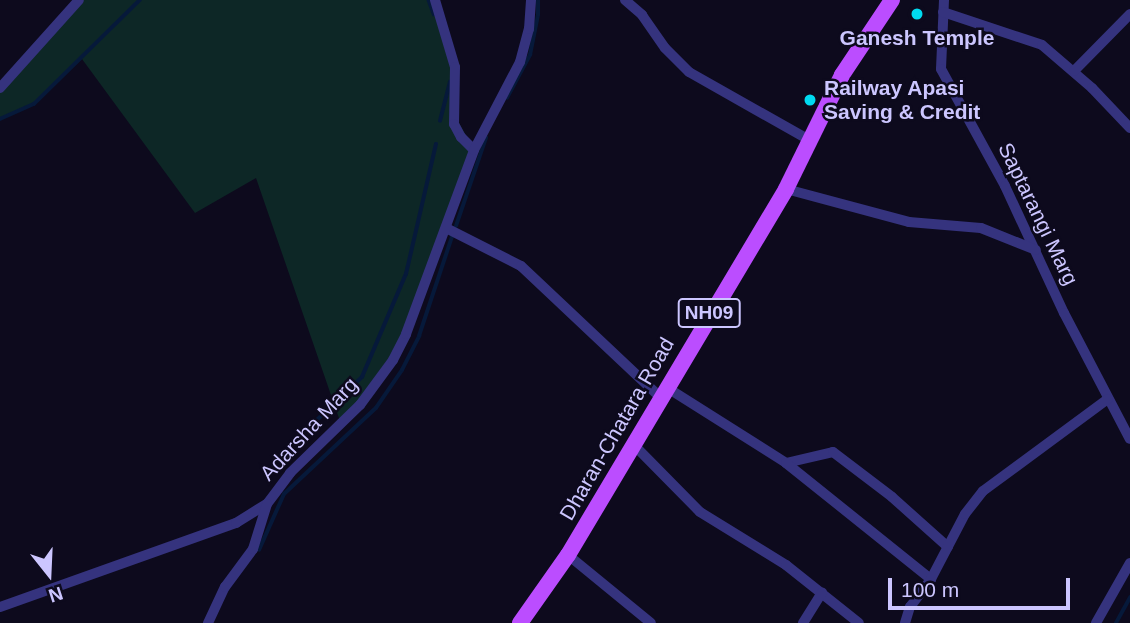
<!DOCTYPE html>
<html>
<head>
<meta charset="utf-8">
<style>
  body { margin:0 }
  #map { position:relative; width:1130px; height:623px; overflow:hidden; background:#0d0a1d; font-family:Arial,sans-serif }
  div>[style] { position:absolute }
  .green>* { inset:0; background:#0d2726 }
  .stream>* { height:3.5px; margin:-1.75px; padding:0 1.75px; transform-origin:1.75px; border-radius:1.75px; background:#06193a }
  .street>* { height:10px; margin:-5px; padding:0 5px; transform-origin:5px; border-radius:5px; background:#35337e }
  .primary>* { height:16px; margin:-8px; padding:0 8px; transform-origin:8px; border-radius:8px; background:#bb4dff }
  .dots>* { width:19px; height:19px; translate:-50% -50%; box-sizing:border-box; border:4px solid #0d0a1d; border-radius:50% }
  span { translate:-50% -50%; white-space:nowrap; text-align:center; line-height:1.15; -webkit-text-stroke:5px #0d0a1d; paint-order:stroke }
  .shield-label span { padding:2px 5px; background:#0d0a1d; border:2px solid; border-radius:5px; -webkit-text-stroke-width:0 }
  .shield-label { font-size:19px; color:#ccc6ff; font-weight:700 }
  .poi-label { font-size:21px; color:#ccc6ff; font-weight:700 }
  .left { translate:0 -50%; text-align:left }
  .street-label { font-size:21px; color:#ccc6ff }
  .north { position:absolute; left:14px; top:539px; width:70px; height:70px; -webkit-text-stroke:5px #0d0a1d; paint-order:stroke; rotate:162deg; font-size:19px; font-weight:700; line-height:28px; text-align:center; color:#ccc6ff }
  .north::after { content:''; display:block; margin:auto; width:24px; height:32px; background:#ccc6ff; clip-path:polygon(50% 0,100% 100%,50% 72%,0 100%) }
  .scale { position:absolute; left:888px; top:578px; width:182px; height:32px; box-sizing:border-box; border:4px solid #ccc6ff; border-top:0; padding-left:9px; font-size:21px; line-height:24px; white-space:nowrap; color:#ccc6ff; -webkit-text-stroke:5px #0d0a1d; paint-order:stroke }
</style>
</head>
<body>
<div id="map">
  <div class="green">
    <i style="clip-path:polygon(79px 0,435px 0,455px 67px,452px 110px,474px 150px,406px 334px,341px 424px,256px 178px,195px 213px,82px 59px,34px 104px,0 118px,0 88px)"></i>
  </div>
  <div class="stream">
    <i style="left:429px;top:0;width:15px;rotate:70deg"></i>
    <i style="left:507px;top:98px;width:49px;rotate:-61.9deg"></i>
    <i style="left:530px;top:55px;width:41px;rotate:-78.7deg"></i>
    <i style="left:538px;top:15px;width:15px;rotate:-90deg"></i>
    <i style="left:0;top:119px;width:37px;rotate:-24deg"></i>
    <i style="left:34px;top:104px;width:148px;rotate:-44.5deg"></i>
    <i style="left:440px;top:121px;width:40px;rotate:-75.6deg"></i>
    <i style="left:456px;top:226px;width:93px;rotate:-71.2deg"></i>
    <i style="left:297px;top:439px;width:90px;rotate:-43.6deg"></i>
    <i style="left:362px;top:377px;width:112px;rotate:-66.9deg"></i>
    <i style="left:406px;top:274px;width:133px;rotate:-77deg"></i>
    <i style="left:259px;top:550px;width:61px;rotate:-65.9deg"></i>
    <i style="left:284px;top:494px;width:126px;rotate:-43.1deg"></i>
    <i style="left:376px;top:408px;width:46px;rotate:-55.6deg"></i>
    <i style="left:402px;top:370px;width:38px;rotate:-63deg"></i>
    <i style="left:419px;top:336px;width:104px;rotate:-71.6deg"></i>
    <i style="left:1116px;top:623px;width:29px;rotate:-61deg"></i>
  </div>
  <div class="street">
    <i style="left:435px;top:0;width:70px;rotate:73.4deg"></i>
    <i style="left:455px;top:67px;width:57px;rotate:91deg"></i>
    <i style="left:454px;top:124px;width:15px;rotate:62deg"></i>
    <i style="left:461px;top:137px;width:18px;rotate:45deg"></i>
    <i style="left:625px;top:0;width:23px;rotate:41deg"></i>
    <i style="left:642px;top:15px;width:40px;rotate:55.1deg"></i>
    <i style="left:665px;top:48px;width:34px;rotate:45deg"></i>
    <i style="left:689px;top:72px;width:138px;rotate:29.5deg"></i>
    <i style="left:944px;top:0;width:69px;rotate:92.5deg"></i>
    <i style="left:941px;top:69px;width:133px;rotate:61.3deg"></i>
    <i style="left:1005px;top:186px;width:140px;rotate:65.1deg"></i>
    <i style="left:1064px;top:313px;width:142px;rotate:62.4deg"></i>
    <i style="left:943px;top:12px;width:104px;rotate:18.4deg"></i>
    <i style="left:1042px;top:45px;width:66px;rotate:40.7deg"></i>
    <i style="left:1092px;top:88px;width:55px;rotate:46.5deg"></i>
    <i style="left:1074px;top:71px;width:80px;rotate:-45.5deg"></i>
    <i style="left:0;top:88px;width:118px;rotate:-48.1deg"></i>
    <i style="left:786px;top:189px;width:127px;rotate:15deg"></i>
    <i style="left:909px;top:222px;width:72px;rotate:4.8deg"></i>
    <i style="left:981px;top:228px;width:59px;rotate:21.8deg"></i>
    <i style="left:446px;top:228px;width:84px;rotate:26.9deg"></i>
    <i style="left:521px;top:266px;width:191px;rotate:43.3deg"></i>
    <i style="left:666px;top:387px;width:142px;rotate:32.3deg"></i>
    <i style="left:786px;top:463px;width:48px;rotate:-13.2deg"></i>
    <i style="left:833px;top:452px;width:74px;rotate:37.3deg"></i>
    <i style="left:892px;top:497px;width:75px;rotate:41.8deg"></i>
    <i style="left:633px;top:444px;width:95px;rotate:45.4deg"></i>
    <i style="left:700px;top:512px;width:101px;rotate:31.6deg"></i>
    <i style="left:786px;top:565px;width:93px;rotate:38.5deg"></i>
    <i style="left:786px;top:463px;width:186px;rotate:38.7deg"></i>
    <i style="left:568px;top:555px;width:107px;rotate:39.3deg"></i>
    <i style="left:0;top:607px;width:251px;rotate:-19.6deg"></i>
    <i style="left:236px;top:523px;width:36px;rotate:-32deg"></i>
    <i style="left:267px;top:504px;width:39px;rotate:-53deg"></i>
    <i style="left:290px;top:473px;width:98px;rotate:-44.2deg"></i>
    <i style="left:360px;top:405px;width:56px;rotate:-53.7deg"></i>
    <i style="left:393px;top:360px;width:29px;rotate:-63deg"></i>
    <i style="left:406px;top:334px;width:196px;rotate:-69.7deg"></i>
    <i style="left:474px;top:150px;width:99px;rotate:-62.4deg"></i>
    <i style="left:520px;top:62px;width:34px;rotate:-75deg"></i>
    <i style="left:529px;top:29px;width:29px;rotate:-86deg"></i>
    <i style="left:208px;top:623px;width:40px;rotate:-65deg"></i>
    <i style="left:225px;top:587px;width:47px;rotate:-53.6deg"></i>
    <i style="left:253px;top:549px;width:47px;rotate:-72.7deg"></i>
    <i style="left:803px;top:623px;width:36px;rotate:-58deg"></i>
    <i style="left:905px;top:623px;width:17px;rotate:-73deg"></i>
    <i style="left:910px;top:607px;width:35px;rotate:-53deg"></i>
    <i style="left:931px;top:579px;width:73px;rotate:-62.4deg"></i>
    <i style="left:965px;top:514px;width:29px;rotate:-52deg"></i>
    <i style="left:983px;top:491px;width:155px;rotate:-36.4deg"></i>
    <i style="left:1096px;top:623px;width:69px;rotate:-60.5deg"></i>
  </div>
  <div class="primary">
    <i style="left:520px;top:623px;width:83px;rotate:-54.8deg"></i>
    <i style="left:568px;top:555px;width:426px;rotate:-59.2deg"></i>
    <i style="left:786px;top:189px;width:127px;rotate:-63.8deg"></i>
    <i style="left:842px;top:75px;width:90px;rotate:-56.3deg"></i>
  </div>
  <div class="dots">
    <i style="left:917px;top:14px;background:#00dbf1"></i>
    <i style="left:810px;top:100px;background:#00dbf1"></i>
  </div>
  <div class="shield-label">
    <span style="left:709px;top:313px">NH09</span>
  </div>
  <div class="poi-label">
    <span style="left:917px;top:38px">Ganesh Temple</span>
    <span class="left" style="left:824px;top:100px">Railway Apasi<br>Saving &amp; Credit</span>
  </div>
  <div class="street-label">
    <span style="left:1038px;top:214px;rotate:64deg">Saptarangi Marg</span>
    <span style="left:309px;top:429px;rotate:-47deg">Adarsha Marg</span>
    <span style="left:617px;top:429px;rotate:-60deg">Dharan-Chatara Road</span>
  </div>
  <div class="north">N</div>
  <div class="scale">100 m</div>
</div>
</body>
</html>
